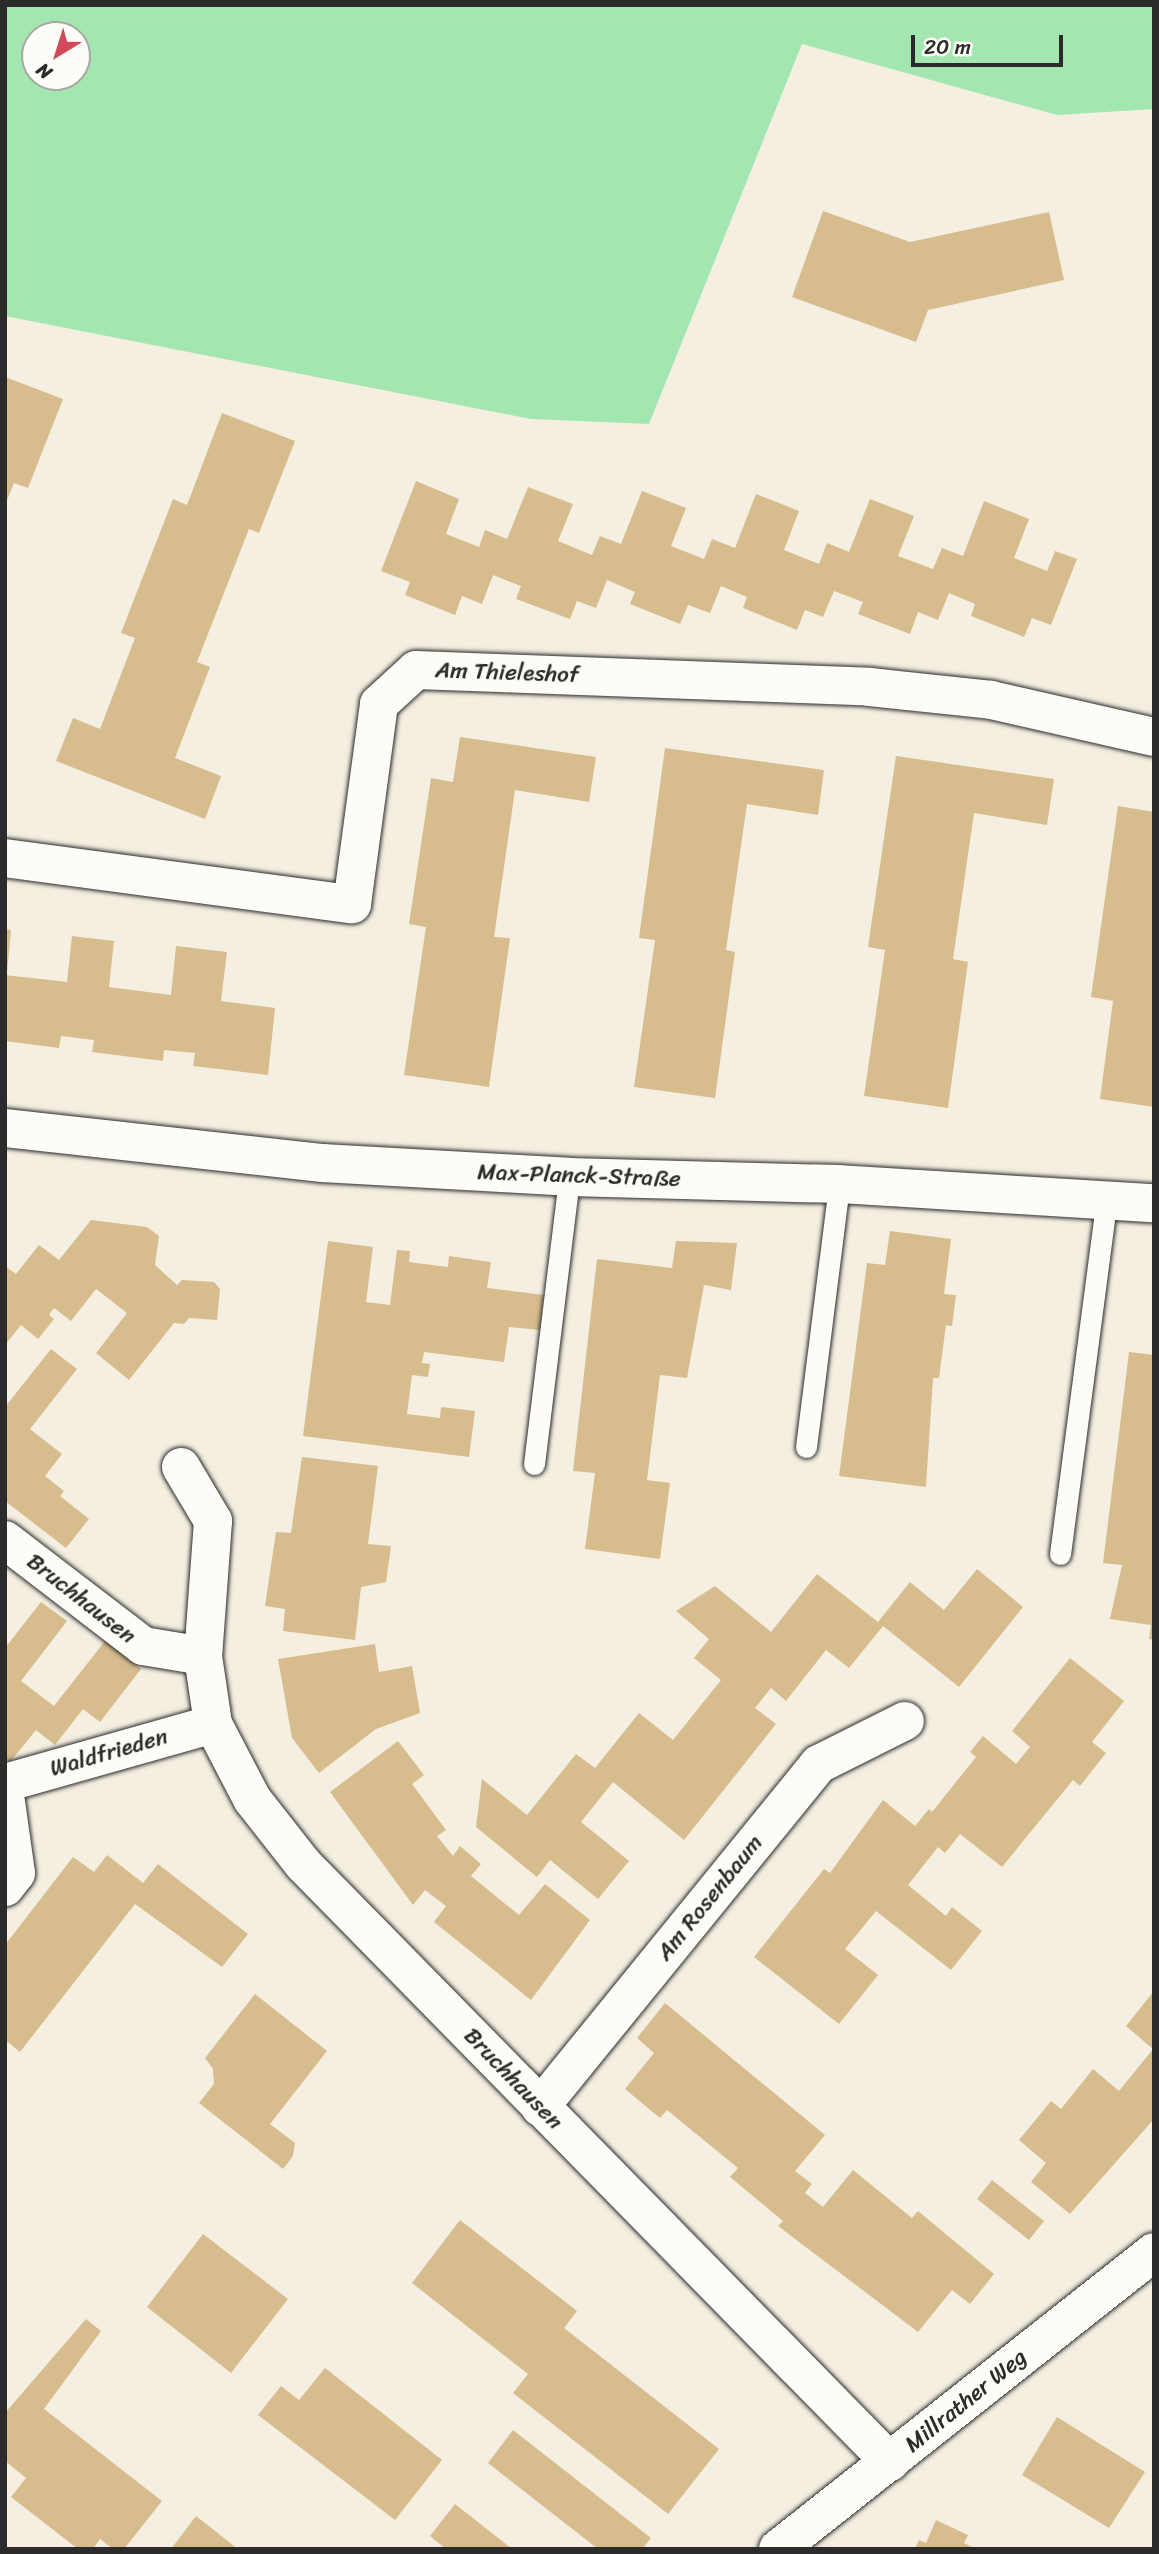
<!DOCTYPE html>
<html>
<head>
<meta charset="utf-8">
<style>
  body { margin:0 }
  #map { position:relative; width:1159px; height:2554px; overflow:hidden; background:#f5efe2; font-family:Sriracha,sans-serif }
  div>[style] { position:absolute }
  .green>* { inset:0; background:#a3e6b0 }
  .building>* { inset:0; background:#d7bc8d }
  .roads { filter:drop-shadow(0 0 2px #2b2b2b) drop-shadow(0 0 2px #2b2b2b) }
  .lane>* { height:21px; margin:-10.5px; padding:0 10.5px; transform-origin:10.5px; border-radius:10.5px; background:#fdfcf7 }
  .street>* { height:38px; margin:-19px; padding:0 19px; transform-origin:19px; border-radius:19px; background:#fdfcf7 }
  .secondary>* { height:38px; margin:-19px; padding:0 19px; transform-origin:19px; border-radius:19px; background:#fdfcf7 }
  span { translate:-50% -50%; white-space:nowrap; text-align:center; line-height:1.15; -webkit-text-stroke:5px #fdfcf7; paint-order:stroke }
  .street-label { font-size:23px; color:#2b2b2b }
  .frame { position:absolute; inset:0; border:7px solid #2b2b2b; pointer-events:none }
  .north { position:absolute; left:21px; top:21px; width:70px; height:70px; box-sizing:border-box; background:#fdfcf7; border:2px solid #a9a8a5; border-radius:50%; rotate:218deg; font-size:19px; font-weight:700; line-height:28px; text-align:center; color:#2b2b2b }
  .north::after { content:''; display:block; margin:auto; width:24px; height:32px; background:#d1495b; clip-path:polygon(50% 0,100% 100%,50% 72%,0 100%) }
  .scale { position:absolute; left:911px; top:35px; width:152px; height:32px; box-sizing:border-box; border:4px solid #2b2b2b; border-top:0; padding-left:9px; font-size:21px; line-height:24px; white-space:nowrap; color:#2b2b2b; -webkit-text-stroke:5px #fdfcf7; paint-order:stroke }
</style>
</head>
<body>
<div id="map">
  <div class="green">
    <i style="clip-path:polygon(evenodd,5px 5px,1154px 5px,1154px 109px,1057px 115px,802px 44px,649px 424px,531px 419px,5px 316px,5px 5px,35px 35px,77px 35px,77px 77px,35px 77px,35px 35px)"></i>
  </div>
  <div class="building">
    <i style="clip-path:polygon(823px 211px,910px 242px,1049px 212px,1064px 280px,928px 310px,916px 342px,792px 297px)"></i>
    <i style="clip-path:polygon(5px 377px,63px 399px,28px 488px,14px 483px,5px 505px)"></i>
    <i style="clip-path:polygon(222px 413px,295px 441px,259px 533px,249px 529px,197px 662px,210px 667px,175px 758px,221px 776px,205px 819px,56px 761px,73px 718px,100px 729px,135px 638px,121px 633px,173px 499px,187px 505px)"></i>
    <i style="clip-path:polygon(416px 481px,459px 499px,446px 534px,479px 547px,485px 530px,507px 539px,528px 487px,573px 504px,558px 541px,592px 555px,600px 536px,621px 544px,642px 491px,686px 508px,671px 546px,704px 559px,712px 539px,735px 548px,756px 494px,799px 511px,784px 550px,819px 564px,827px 543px,849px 552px,870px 499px,914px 516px,898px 556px,933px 569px,942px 548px,963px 556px,984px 501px,1029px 519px,1014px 558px,1047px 571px,1055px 551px,1077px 559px,1051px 625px,1032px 618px,1024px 637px,971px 616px,975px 604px,949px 593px,938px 620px,918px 612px,910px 634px,858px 614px,863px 602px,834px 591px,823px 617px,805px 610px,797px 630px,743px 608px,747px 597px,721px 586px,710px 613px,688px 605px,680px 624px,630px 604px,635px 592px,607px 580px,596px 608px,577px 601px,570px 619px,516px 599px,521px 586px,493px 575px,482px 604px,462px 596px,455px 615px,405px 595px,410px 582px,381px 571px)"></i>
    <i style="clip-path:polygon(460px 737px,596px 757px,589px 802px,515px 790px,494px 937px,510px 938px,489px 1087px,404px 1075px,426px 927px,409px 924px,431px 778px,453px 782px)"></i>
    <i style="clip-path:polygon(665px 748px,824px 770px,818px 815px,747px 804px,726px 950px,735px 952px,715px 1098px,634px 1087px,655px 940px,639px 938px)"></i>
    <i style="clip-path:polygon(896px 756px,1054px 779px,1047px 825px,974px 813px,953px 959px,968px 962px,948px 1108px,864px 1096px,885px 950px,868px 947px)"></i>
    <i style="clip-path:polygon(1118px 806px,1154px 812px,1154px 1107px,1100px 1099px,1113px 1001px,1091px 997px)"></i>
    <i style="clip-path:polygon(5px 929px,11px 930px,7px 973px,5px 973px)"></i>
    <i style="clip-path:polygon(72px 936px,114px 941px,109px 987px,171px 995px,176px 946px,227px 952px,221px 1001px,275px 1008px,268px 1075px,193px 1066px,195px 1053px,164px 1050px,163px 1061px,92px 1052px,94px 1040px,61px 1036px,59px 1048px,5px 1041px,5px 975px,67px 982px)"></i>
    <i style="clip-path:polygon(91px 1220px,147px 1227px,159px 1236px,155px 1265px,177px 1285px,182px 1280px,214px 1282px,220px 1289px,217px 1320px,189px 1318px,184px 1324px,174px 1323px,129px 1380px,96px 1353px,127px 1313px,96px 1289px,71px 1321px,54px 1308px,49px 1315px,54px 1319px,38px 1339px,21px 1325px,5px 1345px,5px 1266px,16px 1274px,39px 1245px,59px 1260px)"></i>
    <i style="clip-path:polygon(890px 1231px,951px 1239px,944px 1294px,956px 1295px,952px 1326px,946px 1325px,939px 1378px,933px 1378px,926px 1487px,839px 1476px,867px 1263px,885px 1265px)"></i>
    <i style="clip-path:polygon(328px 1241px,373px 1247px,366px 1302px,390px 1305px,397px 1250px,410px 1251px,409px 1262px,448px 1267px,449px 1256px,491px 1262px,487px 1288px,544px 1295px,540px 1330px,509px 1327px,504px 1362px,424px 1352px,422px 1363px,430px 1364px,428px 1377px,412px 1375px,407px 1414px,440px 1418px,441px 1407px,475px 1411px,469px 1457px,303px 1436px)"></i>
    <i style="clip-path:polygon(676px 1241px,737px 1243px,731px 1290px,704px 1285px,687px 1378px,660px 1375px,647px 1480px,670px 1483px,660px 1559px,585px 1549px,595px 1473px,573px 1471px,597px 1259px,672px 1268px)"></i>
    <i style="clip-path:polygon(51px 1349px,77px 1369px,30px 1429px,62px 1454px,45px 1476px,64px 1491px,60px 1496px,89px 1519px,66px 1548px,5px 1501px,5px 1407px)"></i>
    <i style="clip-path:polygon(1129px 1352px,1154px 1355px,1154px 1640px,1149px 1639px,1151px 1625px,1110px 1619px,1122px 1565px,1103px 1563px)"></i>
    <i style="clip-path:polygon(302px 1457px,378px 1466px,368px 1544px,391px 1546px,386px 1582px,361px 1587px,355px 1640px,283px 1631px,285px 1609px,265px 1606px,276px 1532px,291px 1533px)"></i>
    <i style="clip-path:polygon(977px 1569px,1023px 1607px,959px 1687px,883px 1626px,849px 1668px,826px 1650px,786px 1701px,771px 1688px,755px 1708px,776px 1724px,684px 1840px,613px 1782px,581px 1822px,629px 1861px,598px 1899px,550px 1860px,537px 1877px,476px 1827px,482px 1779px,527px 1815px,576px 1754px,595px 1768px,639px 1713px,673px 1740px,721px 1680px,694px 1658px,709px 1639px,676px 1611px,715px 1586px,771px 1632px,817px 1574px,878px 1622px,910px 1582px,944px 1610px)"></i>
    <i style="clip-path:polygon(41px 1602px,67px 1621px,21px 1681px,54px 1706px,105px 1641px,141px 1669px,100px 1722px,83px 1709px,55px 1745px,36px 1730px,10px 1762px,5px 1758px,5px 1648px)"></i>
    <i style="clip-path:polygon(375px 1644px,379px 1672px,412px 1666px,420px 1713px,376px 1729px,319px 1773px,292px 1738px,278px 1659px)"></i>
    <i style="clip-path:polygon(1070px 1658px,1124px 1701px,1092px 1742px,1106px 1753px,1080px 1786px,1073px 1780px,1002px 1867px,960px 1834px,945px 1853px,938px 1847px,908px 1885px,946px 1916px,952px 1907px,982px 1931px,951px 1970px,876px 1911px,845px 1949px,878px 1975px,839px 2024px,754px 1957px,824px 1869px,830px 1873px,883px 1800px,915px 1826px,929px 1809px,932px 1812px,976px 1757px,970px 1752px,983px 1736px,1016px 1764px,1030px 1747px,1012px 1731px)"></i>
    <i style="clip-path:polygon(398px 1741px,424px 1775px,412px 1784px,446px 1830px,437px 1836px,453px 1856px,460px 1846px,481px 1864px,471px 1876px,519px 1915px,545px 1884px,590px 1920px,531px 2000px,434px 1922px,446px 1906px,425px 1890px,413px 1905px,330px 1792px)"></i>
    <i style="clip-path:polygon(107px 1855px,143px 1883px,158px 1864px,248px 1934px,222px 1967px,135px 1904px,20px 2052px,5px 2040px,5px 1945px,73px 1857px,94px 1872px)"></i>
    <i style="clip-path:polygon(1154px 1991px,1154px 2119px,1070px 2214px,1031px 2182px,1046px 2163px,1019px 2140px,1051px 2101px,1061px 2109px,1093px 2069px,1119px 2091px,1153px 2049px,1126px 2026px)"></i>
    <i style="clip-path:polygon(255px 1994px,327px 2051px,270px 2124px,295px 2143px,293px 2156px,283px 2169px,199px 2103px,214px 2084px,213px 2069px,205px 2058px)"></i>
    <i style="clip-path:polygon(665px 2003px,825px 2135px,795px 2171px,812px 2184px,805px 2193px,823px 2207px,853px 2170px,912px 2218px,918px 2211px,994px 2274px,970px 2304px,952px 2290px,918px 2332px,778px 2226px,783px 2221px,730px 2177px,738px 2168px,667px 2110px,660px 2118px,625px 2089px,654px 2053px,637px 2038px)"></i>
    <i style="clip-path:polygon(992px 2180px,1044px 2221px,1029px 2240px,977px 2199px)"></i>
    <i style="clip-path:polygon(460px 2220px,577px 2311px,564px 2328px,719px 2449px,668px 2514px,513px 2393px,528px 2374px,412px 2283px)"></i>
    <i style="clip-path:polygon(203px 2234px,288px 2299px,231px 2373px,147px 2307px)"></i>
    <i style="clip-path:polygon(86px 2319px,101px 2331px,44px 2409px,162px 2501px,124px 2549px,113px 2549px,100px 2539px,93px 2549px,78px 2549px,11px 2497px,26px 2478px,5px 2461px,5px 2413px)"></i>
    <i style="clip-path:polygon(325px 2368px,442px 2460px,395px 2520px,258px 2415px,281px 2386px,299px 2400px)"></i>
    <i style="clip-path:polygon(1057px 2417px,1145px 2472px,1109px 2528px,1022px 2475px)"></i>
    <i style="clip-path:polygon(513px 2430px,651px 2538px,642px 2549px,598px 2549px,488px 2463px)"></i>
    <i style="clip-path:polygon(455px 2504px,507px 2545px,512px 2549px,446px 2549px,430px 2536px)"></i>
    <i style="clip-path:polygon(196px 2516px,234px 2546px,238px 2549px,171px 2549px)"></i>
    <i style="clip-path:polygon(936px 2520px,968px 2535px,964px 2543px,976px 2549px,915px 2549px,919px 2540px,926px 2543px)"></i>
  </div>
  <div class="roads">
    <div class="lane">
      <i style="left:806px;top:1447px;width:265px;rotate:-82.8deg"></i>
      <i style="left:534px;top:1464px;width:289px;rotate:-83deg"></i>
      <i style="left:1060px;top:1554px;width:358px;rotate:-82.5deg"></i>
    </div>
    <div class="street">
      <i style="left:5px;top:858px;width:350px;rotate:7.6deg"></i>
      <i style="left:352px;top:904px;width:202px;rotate:-82.3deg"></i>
      <i style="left:379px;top:704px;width:50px;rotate:-42.6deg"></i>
      <i style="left:416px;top:670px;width:454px;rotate:2.1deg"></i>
      <i style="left:870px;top:687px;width:122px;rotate:6.1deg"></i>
      <i style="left:991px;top:700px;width:167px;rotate:12.8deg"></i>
      <i style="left:181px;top:1467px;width:63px;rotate:59.3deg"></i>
      <i style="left:213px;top:1521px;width:135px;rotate:94.2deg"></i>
      <i style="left:203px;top:1656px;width:69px;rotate:81.6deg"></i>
      <i style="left:213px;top:1724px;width:85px;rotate:62.5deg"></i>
      <i style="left:252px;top:1799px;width:83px;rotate:51.9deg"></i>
      <i style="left:303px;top:1864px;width:838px;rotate:45.53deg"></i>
      <i style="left:5px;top:1540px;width:174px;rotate:37.5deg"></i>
      <i style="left:143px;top:1646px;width:61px;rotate:9.5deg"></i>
      <i style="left:5px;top:1783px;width:216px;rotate:-15.8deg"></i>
      <i style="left:5px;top:1795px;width:79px;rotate:82deg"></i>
      <i style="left:16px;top:1873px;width:18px;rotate:128deg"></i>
      <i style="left:540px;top:2107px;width:442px;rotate:-50.9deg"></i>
      <i style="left:819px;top:1764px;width:96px;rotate:-26.6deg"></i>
    </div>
    <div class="secondary">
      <i style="left:5px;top:1128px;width:319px;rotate:6.3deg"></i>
      <i style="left:322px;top:1163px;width:247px;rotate:3.2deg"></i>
      <i style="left:569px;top:1177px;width:270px;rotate:1.5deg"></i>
      <i style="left:839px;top:1184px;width:316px;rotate:3.5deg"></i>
      <i style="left:778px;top:2549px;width:479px;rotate:-38.3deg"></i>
    </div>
  </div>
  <div class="street-label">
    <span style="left:507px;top:673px;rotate:2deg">Am Thieleshof</span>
    <span style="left:579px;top:1176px;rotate:2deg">Max-Planck-Straße</span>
    <span style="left:81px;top:1599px;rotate:38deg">Bruchhausen</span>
    <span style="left:109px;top:1753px;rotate:-16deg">Waldfrieden</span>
    <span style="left:710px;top:1898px;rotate:-51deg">Am Rosenbaum</span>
    <span style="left:513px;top:2079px;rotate:46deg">Bruchhausen</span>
    <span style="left:966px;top:2401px;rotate:-39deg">Millrather Weg</span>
  </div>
  <div class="frame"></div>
  <div class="north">N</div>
  <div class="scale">20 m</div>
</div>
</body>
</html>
